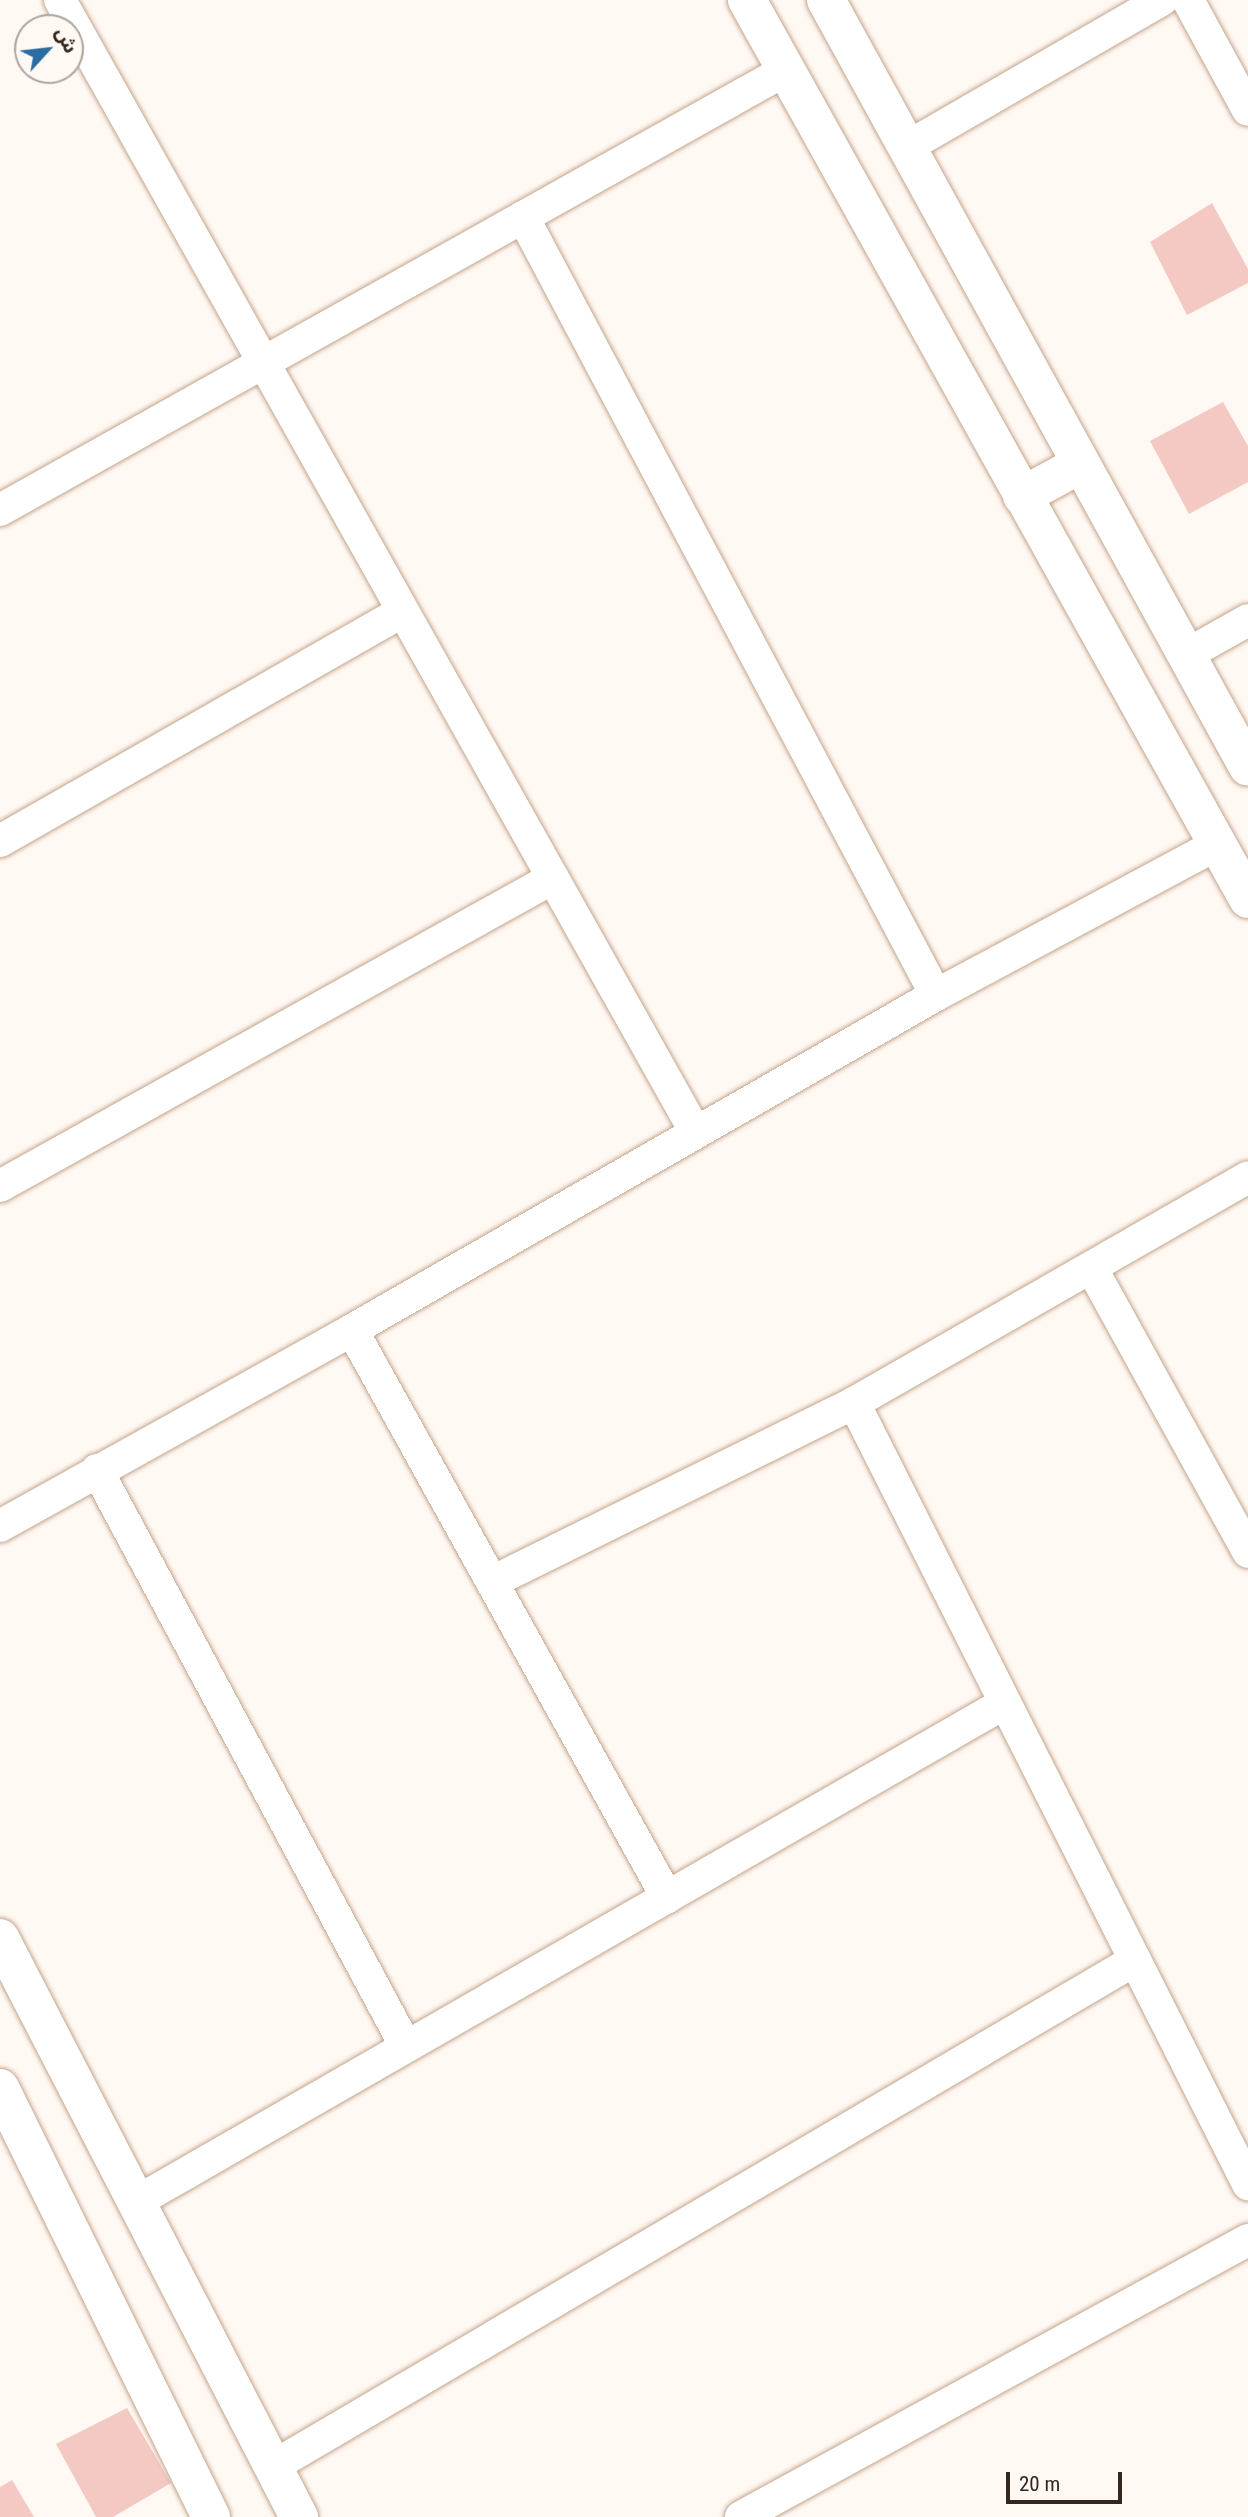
<!DOCTYPE html>
<html>
<head>
<meta charset="utf-8">
<style>
  body { margin:0 }
  #map { position:relative; width:1248px; height:2517px; overflow:hidden; background:#fff8f3; font-family:"Roboto Condensed","Noto Sans Arabic",sans-serif }
  div>[style] { position:absolute }
  .building>* { inset:0; background:#f4c9c4 }
  .roads { filter:drop-shadow(0 0 2px #c3a58c) drop-shadow(0 0 2px #c3a58c) }
  .street>* { height:32px; margin:-16px; padding:0 16px; transform-origin:16px; border-radius:16px; background:#fff }
  .secondary>* { height:38px; margin:-19px; padding:0 19px; transform-origin:19px; border-radius:19px; background:#fff }
  span { translate:-50% -50%; white-space:nowrap; text-align:center; line-height:1.15; -webkit-text-stroke:6px #fff8f3; paint-order:stroke }
  .north { position:absolute; left:14px; top:14px; width:70px; height:70px; box-sizing:border-box; background:#fff8f3; border:2px solid #ada49d; border-radius:50%; rotate:63deg; font-size:19px; font-weight:700; line-height:28px; text-align:center; color:#33271d }
  .north::after { content:''; display:block; margin:auto; width:24px; height:32px; background:#2b6ca2; clip-path:polygon(50% 0,100% 100%,50% 72%,0 100%) }
  .scale { position:absolute; left:1006px; top:2472px; width:116px; height:32px; box-sizing:border-box; border:4px solid #33271d; border-top:0; padding-left:9px; font-size:21px; line-height:24px; white-space:nowrap; color:#33271d; -webkit-text-stroke:5px #fff8f3; paint-order:stroke }
</style>
</head>
<body>
<div id="map">
  <div class="building">
    <i style="clip-path:polygon(1212px 203px,1248px 269px,1248px 283px,1187px 315px,1150px 242px)"></i>
    <i style="clip-path:polygon(1223px 402px,1248px 446px,1248px 482px,1189px 514px,1150px 441px)"></i>
    <i style="clip-path:polygon(127px 2408px,171px 2483px,113px 2517px,96px 2517px,56px 2444px)"></i>
    <i style="clip-path:polygon(12px 2480px,34px 2517px,0 2517px,0 2487px)"></i>
  </div>
  <div class="roads">
    <div class="street">
      <i style="left:60px;top:0;width:1297px;rotate:60.69deg"></i>
      <i style="left:1188px;top:0;width:125px;rotate:61.4deg"></i>
      <i style="left:907px;top:147px;width:294px;rotate:-30deg"></i>
      <i style="left:523px;top:217px;width:881px;rotate:62.04deg"></i>
      <i style="left:0;top:510px;width:901px;rotate:-29.24deg"></i>
      <i style="left:1186px;top:655px;width:71px;rotate:-29.4deg"></i>
      <i style="left:0;top:841px;width:463px;rotate:-29.7deg"></i>
      <i style="left:0;top:1186px;width:633px;rotate:-29.12deg"></i>
      <i style="left:1092px;top:1269px;width:323px;rotate:61.1deg"></i>
      <i style="left:352px;top:1330px;width:649px;rotate:60.95deg"></i>
      <i style="left:854px;top:1403px;width:875px;rotate:63.23deg"></i>
      <i style="left:97px;top:1470px;width:652px;rotate:61.82deg"></i>
      <i style="left:0;top:1526px;width:403px;rotate:-29.1deg"></i>
      <i style="left:352px;top:1330px;width:673px;rotate:-29.84deg"></i>
      <i style="left:936px;top:995px;width:320px;rotate:-28.2deg"></i>
      <i style="left:492px;top:1582px;width:404px;rotate:-26.3deg"></i>
      <i style="left:854px;top:1403px;width:454px;rotate:-29.8deg"></i>
      <i style="left:136px;top:2202px;width:1002px;rotate:-29.87deg"></i>
      <i style="left:272px;top:2467px;width:1001px;rotate:-30.43deg"></i>
      <i style="left:741px;top:2517px;width:578px;rotate:-28.65deg"></i>
    </div>
    <div class="secondary">
      <i style="left:747px;top:0;width:1029px;rotate:60.87deg"></i>
      <i style="left:826px;top:0;width:875px;rotate:61.18deg"></i>
      <i style="left:1022px;top:496px;width:67px;rotate:-28.5deg"></i>
      <i style="left:0;top:1938px;width:652px;rotate:62.69deg"></i>
      <i style="left:0;top:2088px;width:478px;rotate:63.8deg"></i>
    </div>
  </div>
  <div class="north">ش</div>
  <div class="scale">20 m</div>
</div>
</body>
</html>
